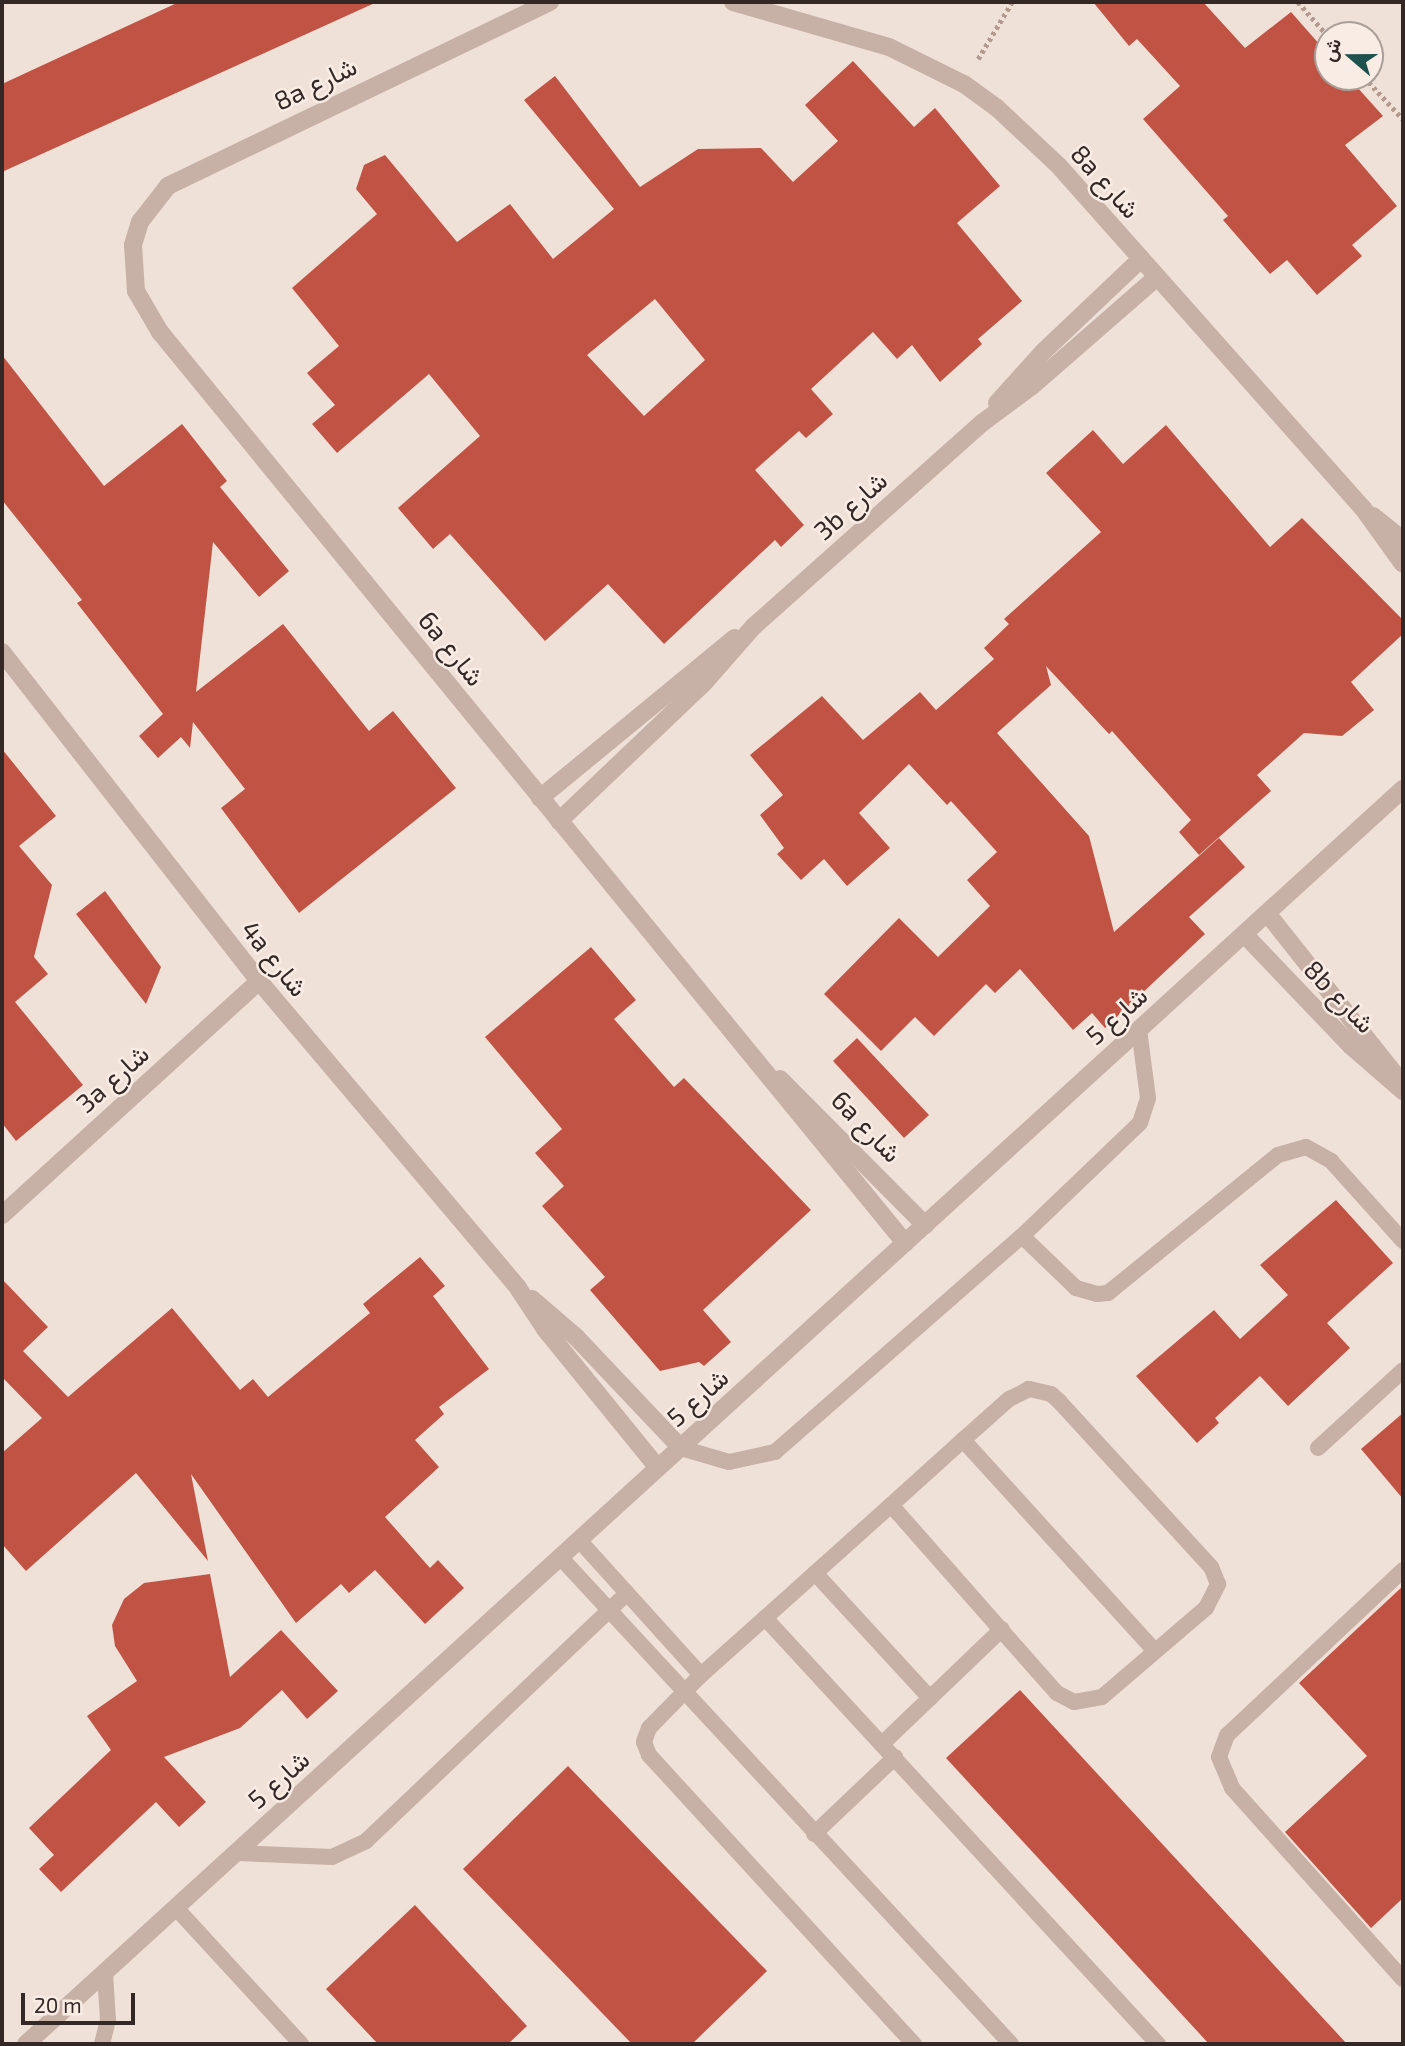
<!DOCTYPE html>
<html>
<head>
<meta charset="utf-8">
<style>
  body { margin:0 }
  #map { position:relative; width:1405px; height:2046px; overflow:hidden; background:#f0e1d8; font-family:"Exo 2",Vazirmatn,sans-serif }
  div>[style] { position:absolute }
  .building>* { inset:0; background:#c15345 }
  .path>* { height:4.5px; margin-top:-2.25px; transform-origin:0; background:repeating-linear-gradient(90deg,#b29a8f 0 3.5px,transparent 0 7px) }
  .lane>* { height:16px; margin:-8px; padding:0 8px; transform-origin:8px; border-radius:8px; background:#c7b0a5 }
  .street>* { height:18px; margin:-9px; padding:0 9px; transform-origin:9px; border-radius:9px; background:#c7b0a5 }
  span { translate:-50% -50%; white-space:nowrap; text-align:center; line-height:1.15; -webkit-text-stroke:5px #f8ece4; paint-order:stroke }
  .street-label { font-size:26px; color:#332826 }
  .frame { position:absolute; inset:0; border:4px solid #332826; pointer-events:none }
  .north { position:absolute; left:1314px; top:21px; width:70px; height:70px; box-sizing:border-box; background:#f8ece4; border:2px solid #a99e98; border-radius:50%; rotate:290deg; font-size:19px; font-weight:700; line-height:28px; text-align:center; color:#332826 }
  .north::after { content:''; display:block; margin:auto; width:24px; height:32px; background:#1d524f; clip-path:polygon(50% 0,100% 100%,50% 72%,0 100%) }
  .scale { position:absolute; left:21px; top:1993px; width:114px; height:32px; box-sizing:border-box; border:4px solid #332826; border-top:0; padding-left:9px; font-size:21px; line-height:24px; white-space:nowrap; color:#332826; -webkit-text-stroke:5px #f8ece4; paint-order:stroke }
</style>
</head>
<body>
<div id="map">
  <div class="building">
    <i style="clip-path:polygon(179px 2px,377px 2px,2px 172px,2px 84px)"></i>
    <i style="clip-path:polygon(1093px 2px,1203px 2px,1245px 48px,1291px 12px,1328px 54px,1328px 77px,1348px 77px,1383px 116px,1345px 145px,1397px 206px,1352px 245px,1362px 256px,1317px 295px,1287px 260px,1270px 274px,1223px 220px,1228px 216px,1143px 119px,1180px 86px,1137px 39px,1129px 46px)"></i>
    <i style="clip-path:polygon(evenodd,853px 61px,914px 127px,935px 108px,1000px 186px,957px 223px,1022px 301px,978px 339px,982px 344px,940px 382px,912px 345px,897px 359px,873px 332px,811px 389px,833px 414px,806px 438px,799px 431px,755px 470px,804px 525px,781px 547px,775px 540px,664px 644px,608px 584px,545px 641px,450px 534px,433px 549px,398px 508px,480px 436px,429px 374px,337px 453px,312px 424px,335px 405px,307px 373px,339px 346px,292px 288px,377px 214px,356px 189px,364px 165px,385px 155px,457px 242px,510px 204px,553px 259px,614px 209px,524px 100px,555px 76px,640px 187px,698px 149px,761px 148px,793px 182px,838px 141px,805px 105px,853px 61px,655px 299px,705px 360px,644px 416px,587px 355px,655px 299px)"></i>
    <i style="clip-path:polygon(2px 355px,104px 486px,182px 424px,227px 481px,220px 487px,289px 571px,259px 597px,213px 542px,196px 692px,283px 624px,369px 731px,393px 711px,456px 788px,299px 913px,221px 808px,245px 789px,193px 722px,190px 748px,181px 737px,158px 758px,139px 736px,163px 714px,77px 603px,82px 600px,2px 500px)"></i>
    <i style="clip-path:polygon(1166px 425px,1270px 547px,1302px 518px,1403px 620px,1403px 634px,1351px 682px,1374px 710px,1342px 736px,1304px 733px,1257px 775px,1271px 791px,1199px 855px,1179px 832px,1191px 820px,1112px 731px,1109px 734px,1046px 666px,1051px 685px,997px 733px,1089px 836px,1114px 932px,1219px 838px,1245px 867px,1189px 917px,1205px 934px,1105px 1028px,1092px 1013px,1073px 1030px,1020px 969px,995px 993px,986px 984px,934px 1036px,915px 1017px,881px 1051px,824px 994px,899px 918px,938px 957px,990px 906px,967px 880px,997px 852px,951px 801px,947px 805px,909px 764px,859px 813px,890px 848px,847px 886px,824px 859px,801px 880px,777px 854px,784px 848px,760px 815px,783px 795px,750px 755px,822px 696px,863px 740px,920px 692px,936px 710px,994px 659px,984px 648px,1009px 624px,1004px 619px,1101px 532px,1046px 473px,1093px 430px,1123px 464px)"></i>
    <i style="clip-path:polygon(2px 749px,56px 816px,19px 846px,52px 885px,34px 957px,48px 974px,15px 1002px,83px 1085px,16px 1141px,2px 1123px)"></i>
    <i style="clip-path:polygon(105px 891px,161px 967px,146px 1004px,76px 914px)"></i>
    <i style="clip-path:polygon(591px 947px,636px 1000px,614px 1019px,674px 1087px,684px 1078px,811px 1210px,703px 1310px,731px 1342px,704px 1366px,699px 1362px,660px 1371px,590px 1290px,605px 1277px,542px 1206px,564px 1186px,535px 1153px,562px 1129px,485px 1037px)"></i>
    <i style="clip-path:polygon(857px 1038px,929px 1115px,904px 1138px,833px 1061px)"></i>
    <i style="clip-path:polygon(1336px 1200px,1393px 1263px,1327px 1323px,1350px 1348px,1288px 1406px,1260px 1376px,1215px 1418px,1219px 1423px,1197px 1443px,1136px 1376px,1214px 1310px,1240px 1339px,1288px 1295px,1260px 1265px)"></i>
    <i style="clip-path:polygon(420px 1257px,445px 1286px,433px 1296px,489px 1369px,439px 1407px,444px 1414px,415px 1440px,439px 1467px,385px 1517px,430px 1568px,438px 1560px,464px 1588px,425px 1624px,375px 1570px,349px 1593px,341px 1584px,296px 1623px,191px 1474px,208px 1561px,136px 1473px,26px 1571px,2px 1544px,2px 1453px,42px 1418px,2px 1377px,2px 1279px,48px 1327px,23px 1351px,68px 1397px,172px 1308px,240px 1390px,253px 1379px,268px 1397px,370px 1313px,363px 1304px)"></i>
    <i style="clip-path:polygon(1403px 1413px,1403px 1499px,1361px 1449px)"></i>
    <i style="clip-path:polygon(210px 1574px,230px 1677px,281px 1630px,338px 1691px,307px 1719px,282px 1690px,240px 1728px,164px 1757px,206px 1802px,179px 1827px,156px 1802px,61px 1892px,39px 1869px,54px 1855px,29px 1828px,111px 1750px,87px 1716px,137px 1681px,115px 1646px,112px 1625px,124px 1599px,144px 1583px)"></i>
    <i style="clip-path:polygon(1403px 1586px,1403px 1898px,1371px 1928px,1285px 1832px,1367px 1756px,1299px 1683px)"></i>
    <i style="clip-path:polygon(1020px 1690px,1347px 2044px,1209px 2044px,946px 1758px)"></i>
    <i style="clip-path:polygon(568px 1766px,767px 1971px,692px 2044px,632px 2044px,463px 1869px)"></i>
    <i style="clip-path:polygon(415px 1905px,527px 2026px,508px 2044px,378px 2044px,326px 1989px)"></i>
  </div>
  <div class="path">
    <i style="left:1298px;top:2px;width:45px;rotate:48.6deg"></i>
    <i style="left:978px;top:59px;width:66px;rotate:-59.2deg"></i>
    <i style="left:1364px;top:77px;width:57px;rotate:47.1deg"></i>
  </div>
  <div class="lane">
    <i style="left:1022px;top:1236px;width:75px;rotate:43.9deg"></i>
    <i style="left:1076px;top:1288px;width:22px;rotate:16deg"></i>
    <i style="left:1097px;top:1294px;width:11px;rotate:-5deg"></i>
    <i style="left:1108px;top:1293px;width:219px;rotate:-39.1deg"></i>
    <i style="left:1278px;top:1155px;width:29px;rotate:-16deg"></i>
    <i style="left:1306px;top:1147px;width:29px;rotate:29deg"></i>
    <i style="left:1331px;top:1161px;width:108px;rotate:48deg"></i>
    <i style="left:963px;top:1440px;width:285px;rotate:47.7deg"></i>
    <i style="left:681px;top:1448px;width:50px;rotate:16.3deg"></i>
    <i style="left:729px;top:1462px;width:47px;rotate:-12.3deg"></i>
    <i style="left:775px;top:1452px;width:328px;rotate:-41.2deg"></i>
    <i style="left:1022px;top:1236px;width:163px;rotate:-43.8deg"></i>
    <i style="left:1140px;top:1123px;width:26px;rotate:-72deg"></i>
    <i style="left:1148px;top:1098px;width:69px;rotate:-97.5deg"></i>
    <i style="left:1318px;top:1448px;width:115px;rotate:-42.5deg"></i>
    <i style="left:891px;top:1505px;width:251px;rotate:48.6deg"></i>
    <i style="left:1057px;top:1693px;width:19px;rotate:28deg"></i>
    <i style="left:1074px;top:1702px;width:28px;rotate:-10deg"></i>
    <i style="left:1102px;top:1697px;width:137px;rotate:-40.6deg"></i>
    <i style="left:1206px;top:1608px;width:27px;rotate:-63deg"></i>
    <i style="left:1218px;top:1584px;width:18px;rotate:-112deg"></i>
    <i style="left:1211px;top:1567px;width:224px;rotate:-132.5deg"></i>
    <i style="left:1060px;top:1402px;width:12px;rotate:-138deg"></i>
    <i style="left:1051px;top:1394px;width:23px;rotate:-167deg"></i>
    <i style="left:1029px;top:1389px;width:22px;rotate:153deg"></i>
    <i style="left:1009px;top:1399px;width:62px;rotate:138.3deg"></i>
    <i style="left:963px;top:1440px;width:97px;rotate:137.9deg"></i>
    <i style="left:891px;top:1505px;width:169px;rotate:138.1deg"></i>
    <i style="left:765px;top:1618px;width:86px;rotate:138.3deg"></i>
    <i style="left:701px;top:1675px;width:74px;rotate:134.5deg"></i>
    <i style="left:649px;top:1728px;width:15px;rotate:110deg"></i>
    <i style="left:644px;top:1742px;width:14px;rotate:69deg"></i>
    <i style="left:649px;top:1755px;width:392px;rotate:47.5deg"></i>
    <i style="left:579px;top:1540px;width:182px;rotate:47.9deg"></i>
    <i style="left:561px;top:1558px;width:662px;rotate:47.2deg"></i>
    <i style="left:1403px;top:1570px;width:241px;rotate:136.8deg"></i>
    <i style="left:1227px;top:1735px;width:23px;rotate:110deg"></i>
    <i style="left:1219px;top:1757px;width:34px;rotate:67deg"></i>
    <i style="left:1232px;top:1788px;width:256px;rotate:48.2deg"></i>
    <i style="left:815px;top:1573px;width:170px;rotate:47.4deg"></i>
    <i style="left:765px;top:1618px;width:580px;rotate:47.31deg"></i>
    <i style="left:882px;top:1744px;width:166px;rotate:-43.8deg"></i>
    <i style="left:814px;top:1834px;width:112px;rotate:-43.5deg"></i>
    <i style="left:236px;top:1853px;width:96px;rotate:2.4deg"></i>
    <i style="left:332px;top:1857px;width:38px;rotate:-25deg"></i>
    <i style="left:366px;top:1841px;width:360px;rotate:-43.5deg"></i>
    <i style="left:176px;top:1908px;width:185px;rotate:47.4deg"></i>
    <i style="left:102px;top:2044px;width:25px;rotate:-76deg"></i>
    <i style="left:108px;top:2020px;width:47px;rotate:-93.7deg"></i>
  </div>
  <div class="street">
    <i style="left:550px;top:2px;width:424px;rotate:154.3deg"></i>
    <i style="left:168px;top:186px;width:46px;rotate:127.9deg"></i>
    <i style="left:140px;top:222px;width:24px;rotate:107deg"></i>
    <i style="left:133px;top:245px;width:46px;rotate:86.3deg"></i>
    <i style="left:136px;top:291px;width:48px;rotate:59.7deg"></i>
    <i style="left:160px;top:332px;width:1177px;rotate:50.72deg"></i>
    <i style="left:733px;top:2px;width:162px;rotate:16.1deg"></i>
    <i style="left:889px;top:47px;width:84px;rotate:26.3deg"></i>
    <i style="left:964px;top:84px;width:41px;rotate:36deg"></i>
    <i style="left:997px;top:108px;width:83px;rotate:43.1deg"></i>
    <i style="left:1058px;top:165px;width:458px;rotate:48.4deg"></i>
    <i style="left:1362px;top:507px;width:70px;rotate:54.3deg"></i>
    <i style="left:997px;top:403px;width:70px;rotate:-47.9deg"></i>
    <i style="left:1044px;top:351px;width:134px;rotate:-43.5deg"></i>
    <i style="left:1373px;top:516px;width:38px;rotate:39deg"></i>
    <i style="left:2px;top:652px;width:417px;rotate:52deg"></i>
    <i style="left:259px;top:981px;width:402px;rotate:49.8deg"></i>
    <i style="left:518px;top:1288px;width:49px;rotate:56.6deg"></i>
    <i style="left:545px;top:1329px;width:179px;rotate:50.9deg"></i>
    <i style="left:540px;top:798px;width:252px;rotate:-39.4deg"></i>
    <i style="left:559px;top:821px;width:199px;rotate:-43.6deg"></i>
    <i style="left:703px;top:684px;width:76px;rotate:-48.7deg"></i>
    <i style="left:753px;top:627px;width:307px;rotate:-41.7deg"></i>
    <i style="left:982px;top:423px;width:62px;rotate:-36.5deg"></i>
    <i style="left:1032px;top:386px;width:166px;rotate:-41.1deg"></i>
    <i style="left:1267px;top:913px;width:214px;rotate:51.6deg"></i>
    <i style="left:1244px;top:934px;width:155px;rotate:46.3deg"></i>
    <i style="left:1351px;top:1046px;width:69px;rotate:40.9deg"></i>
    <i style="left:780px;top:1079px;width:206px;rotate:45.2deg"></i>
    <i style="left:2px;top:1215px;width:348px;rotate:-42.3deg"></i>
    <i style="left:532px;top:1299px;width:58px;rotate:40.8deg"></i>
    <i style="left:576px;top:1337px;width:153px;rotate:46.6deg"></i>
    <i style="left:26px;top:2044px;width:1863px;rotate:-42.35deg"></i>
  </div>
  <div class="street-label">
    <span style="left:315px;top:83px;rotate:-26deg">8a شارع</span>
    <span style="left:1106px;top:181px;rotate:48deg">8a شارع</span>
    <span style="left:850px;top:505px;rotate:-42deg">3b شارع</span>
    <span style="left:452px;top:648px;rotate:51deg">6a شارع</span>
    <span style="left:275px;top:958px;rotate:51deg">4a شارع</span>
    <span style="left:1340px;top:996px;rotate:46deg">8b شارع</span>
    <span style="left:1116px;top:1015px;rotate:-42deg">شارع 5</span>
    <span style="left:112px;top:1078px;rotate:-42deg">3a شارع</span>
    <span style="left:867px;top:1126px;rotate:46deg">6a شارع</span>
    <span style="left:697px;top:1397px;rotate:-42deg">شارع 5</span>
    <span style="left:278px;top:1779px;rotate:-42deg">شارع 5</span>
  </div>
  <div class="frame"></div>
  <div class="north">ش</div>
  <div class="scale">20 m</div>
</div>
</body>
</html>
